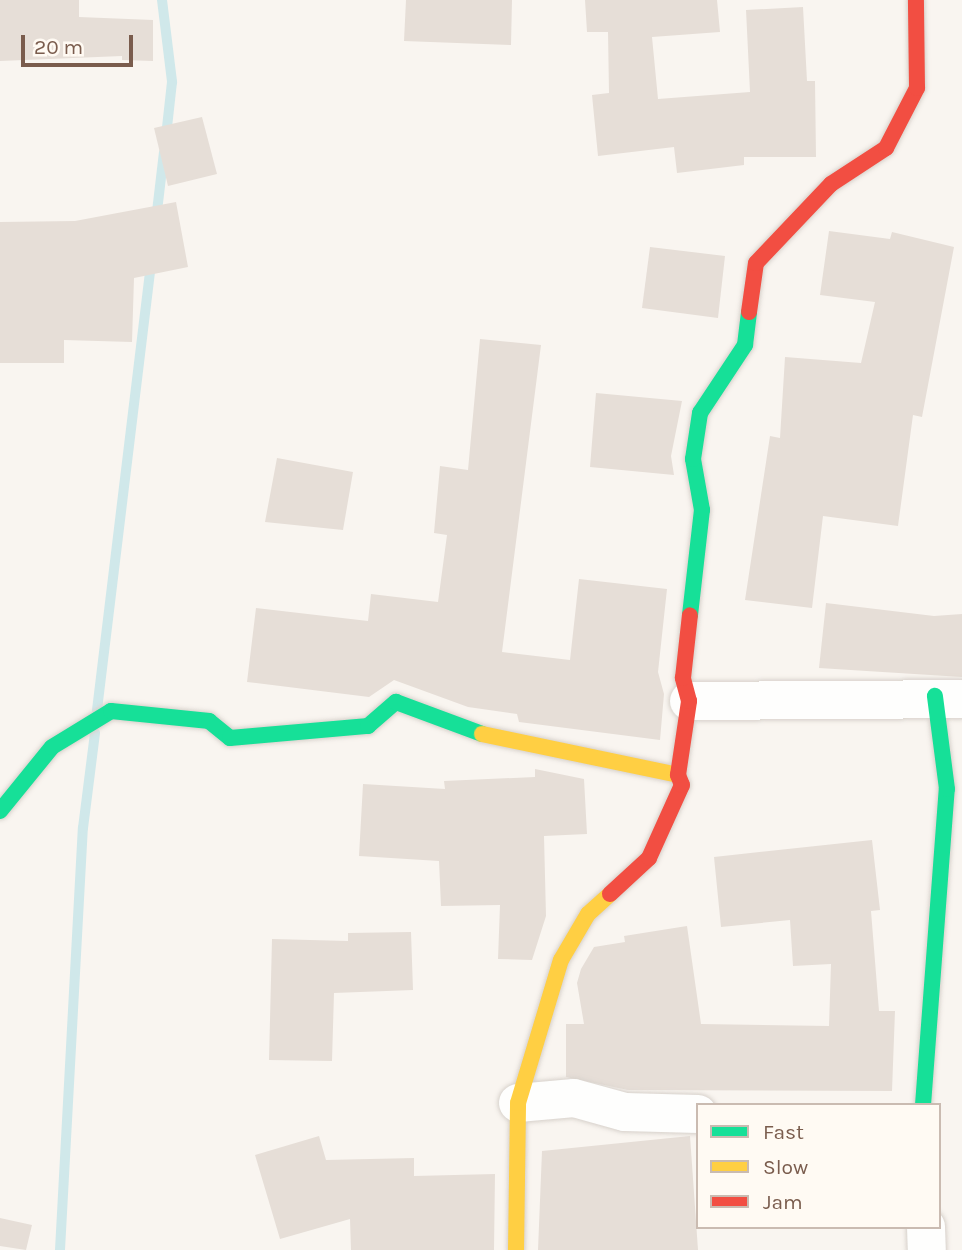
<!DOCTYPE html>
<html>
<head>
<meta charset="utf-8">
<style>
  body { margin:0 }
  #map { position:relative; width:962px; height:1250px; overflow:hidden; background:#f9f5f0; font-family:Karla,sans-serif }
  div>[style] { position:absolute }
  .stream>* { height:10px; margin:-5px; padding:0 5px; transform-origin:5px; border-radius:5px; background:#d0e8ea }
  .building>* { inset:0; background:#e6ded7 }
  .roads { filter:drop-shadow(0 0 2px #d7d1cb) drop-shadow(0 0 2px #d7d1cb) }
  .street>* { height:38px; margin:-19px; padding:0 19px; transform-origin:19px; border-radius:19px; background:#fefefd }
  .fast>* { height:16px; margin:-8px; padding:0 8px; transform-origin:8px; border-radius:8px; background:#16e098 }
  .slow>* { height:16px; margin:-8px; padding:0 8px; transform-origin:8px; border-radius:8px; background:#ffcf43 }
  .jam>* { height:16px; margin:-8px; padding:0 8px; transform-origin:8px; border-radius:8px; background:#f24e42 }
  span { translate:-50% -50%; white-space:nowrap; text-align:center; line-height:1.15; -webkit-text-stroke:5px #fffaf3; paint-order:stroke }
  .legend { position:absolute; left:696px; top:1103px; width:245px; height:126px; box-sizing:border-box; background:#fffaf3; border:2px solid #cabbb1; margin:0; padding:9px 12px; list-style:none; font-size:21px; color:#7a5c4d }
  .legend li { display:flex; align-items:center; gap:14px; height:35px }
  .legend b { width:35px; border:2px solid #cabbb1 }
  .scale { position:absolute; left:21px; top:35px; width:112px; height:32px; box-sizing:border-box; border:4px solid #7a5c4d; border-top:0; padding-left:9px; font-size:21px; line-height:24px; white-space:nowrap; color:#7a5c4d; -webkit-text-stroke:5px #fffaf3; paint-order:stroke }
</style>
</head>
<body>
<div id="map">
  <div class="stream">
    <i style="left:162px;top:0;width:83px;rotate:83deg"></i>
    <i style="left:172px;top:82px;width:54px;rotate:96.3deg"></i>
    <i style="left:156px;top:220px;width:68px;rotate:-83.3deg"></i>
    <i style="left:97px;top:710px;width:450px;rotate:-83.1deg"></i>
    <i style="left:60px;top:1250px;width:423px;rotate:-86.9deg"></i>
    <i style="left:83px;top:828px;width:96px;rotate:-82.8deg"></i>
  </div>
  <div class="building">
    <i style="clip-path:polygon(0 0,79px 0,79px 17px,153px 20px,153px 61px,122px 60px,122px 56px,0 61px)"></i>
    <i style="clip-path:polygon(406px 0,512px 0,511px 45px,404px 41px)"></i>
    <i style="clip-path:polygon(585px 0,717px 0,720px 32px,652px 37px,658px 99px,750px 92px,746px 10px,803px 7px,807px 81px,815px 81px,816px 157px,744px 157px,744px 165px,677px 173px,674px 147px,598px 156px,592px 95px,609px 93px,608px 32px,587px 32px)"></i>
    <i style="clip-path:polygon(202px 117px,217px 174px,168px 186px,154px 128px)"></i>
    <i style="clip-path:polygon(176px 202px,188px 267px,134px 278px,132px 342px,64px 340px,64px 363px,0 363px,0 222px,75px 221px)"></i>
    <i style="clip-path:polygon(829px 231px,890px 239px,892px 232px,954px 247px,922px 417px,913px 415px,898px 526px,823px 516px,812px 608px,745px 600px,770px 436px,780px 438px,785px 357px,861px 363px,875px 302px,820px 295px)"></i>
    <i style="clip-path:polygon(650px 247px,725px 256px,718px 318px,642px 308px)"></i>
    <i style="clip-path:polygon(480px 339px,541px 345px,502px 652px,570px 660px,579px 579px,667px 589px,658px 672px,664px 694px,660px 740px,519px 722px,517px 714px,468px 707px,394px 680px,369px 697px,247px 682px,256px 608px,368px 621px,371px 594px,438px 602px,447px 535px,434px 533px,440px 466px,468px 470px)"></i>
    <i style="clip-path:polygon(596px 393px,682px 401px,671px 456px,674px 475px,590px 467px)"></i>
    <i style="clip-path:polygon(277px 458px,353px 472px,343px 530px,265px 522px)"></i>
    <i style="clip-path:polygon(826px 603px,934px 616px,962px 614px,962px 677px,819px 668px)"></i>
    <i style="clip-path:polygon(535px 769px,584px 779px,587px 834px,544px 836px,546px 916px,532px 960px,498px 959px,500px 905px,441px 906px,439px 861px,359px 856px,363px 784px,445px 789px,444px 781px,535px 777px)"></i>
    <i style="clip-path:polygon(872px 840px,880px 910px,871px 911px,879px 1011px,895px 1011px,892px 1091px,628px 1090px,566px 1077px,566px 1024px,584px 1024px,577px 983px,581px 969px,594px 947px,625px 942px,624px 936px,687px 926px,701px 1024px,829px 1026px,831px 964px,793px 966px,790px 920px,721px 927px,714px 857px)"></i>
    <i style="clip-path:polygon(411px 932px,413px 990px,334px 993px,332px 1061px,269px 1060px,272px 939px,348px 941px,348px 933px)"></i>
    <i style="clip-path:polygon(319px 1136px,326px 1160px,414px 1158px,414px 1176px,495px 1174px,494px 1250px,351px 1250px,350px 1219px,280px 1239px,255px 1155px)"></i>
    <i style="clip-path:polygon(690px 1136px,698px 1250px,538px 1250px,542px 1151px)"></i>
    <i style="clip-path:polygon(0 1218px,32px 1225px,26px 1250px,0 1246px)"></i>
  </div>
  <div class="roads">
    <div class="street">
      <i style="left:689px;top:701px;width:273px;rotate:-0.4deg"></i>
      <i style="left:518px;top:1103px;width:56px;rotate:-5.1deg"></i>
      <i style="left:574px;top:1098px;width:53px;rotate:15.4deg"></i>
      <i style="left:625px;top:1112px;width:73px;rotate:1.6deg"></i>
      <i style="left:926px;top:1227px;width:23px;rotate:88deg"></i>
    </div>
    <div class="fast">
      <i style="left:690px;top:615px;width:106px;rotate:-83.5deg"></i>
      <i style="left:702px;top:510px;width:52px;rotate:-100deg"></i>
      <i style="left:693px;top:459px;width:47px;rotate:-81.3deg"></i>
      <i style="left:700px;top:413px;width:82px;rotate:-56.5deg"></i>
      <i style="left:745px;top:345px;width:33px;rotate:-83deg"></i>
      <i style="left:0;top:811px;width:82px;rotate:-50.9deg"></i>
      <i style="left:52px;top:747px;width:69px;rotate:-31.4deg"></i>
      <i style="left:111px;top:711px;width:99px;rotate:5.8deg"></i>
      <i style="left:209px;top:721px;width:27px;rotate:39deg"></i>
      <i style="left:230px;top:738px;width:139px;rotate:-5deg"></i>
      <i style="left:368px;top:726px;width:37px;rotate:-41deg"></i>
      <i style="left:396px;top:702px;width:92px;rotate:20.4deg"></i>
      <i style="left:923px;top:1105px;width:317px;rotate:-85.7deg"></i>
      <i style="left:947px;top:789px;width:94px;rotate:-97.4deg"></i>
    </div>
    <div class="slow">
      <i style="left:482px;top:734px;width:200px;rotate:11.8deg"></i>
      <i style="left:516px;top:1250px;width:147px;rotate:-89.2deg"></i>
      <i style="left:518px;top:1103px;width:149px;rotate:-73.3deg"></i>
      <i style="left:561px;top:960px;width:53px;rotate:-59.6deg"></i>
      <i style="left:588px;top:914px;width:30px;rotate:-42deg"></i>
    </div>
    <div class="jam">
      <i style="left:749px;top:312px;width:49px;rotate:-81.9deg"></i>
      <i style="left:756px;top:263px;width:109px;rotate:-46.5deg"></i>
      <i style="left:831px;top:184px;width:66px;rotate:-33.2deg"></i>
      <i style="left:886px;top:148px;width:68px;rotate:-62.7deg"></i>
      <i style="left:917px;top:88px;width:88px;rotate:-90.7deg"></i>
      <i style="left:610px;top:894px;width:53px;rotate:-42.7deg"></i>
      <i style="left:649px;top:858px;width:80px;rotate:-65.7deg"></i>
      <i style="left:682px;top:785px;width:11px;rotate:-112deg"></i>
      <i style="left:678px;top:775px;width:75px;rotate:-81.5deg"></i>
      <i style="left:689px;top:701px;width:24px;rotate:-105deg"></i>
      <i style="left:683px;top:678px;width:63px;rotate:-83.7deg"></i>
    </div>
  </div>
  <ul class="legend">
  <li><b style="height:9px;background:#16e098"></b>Fast</li>
  <li><b style="height:9px;background:#ffcf43"></b>Slow</li>
  <li><b style="height:9px;background:#f24e42"></b>Jam</li>
  </ul>
  <div class="scale">20 m</div>
</div>
</body>
</html>
